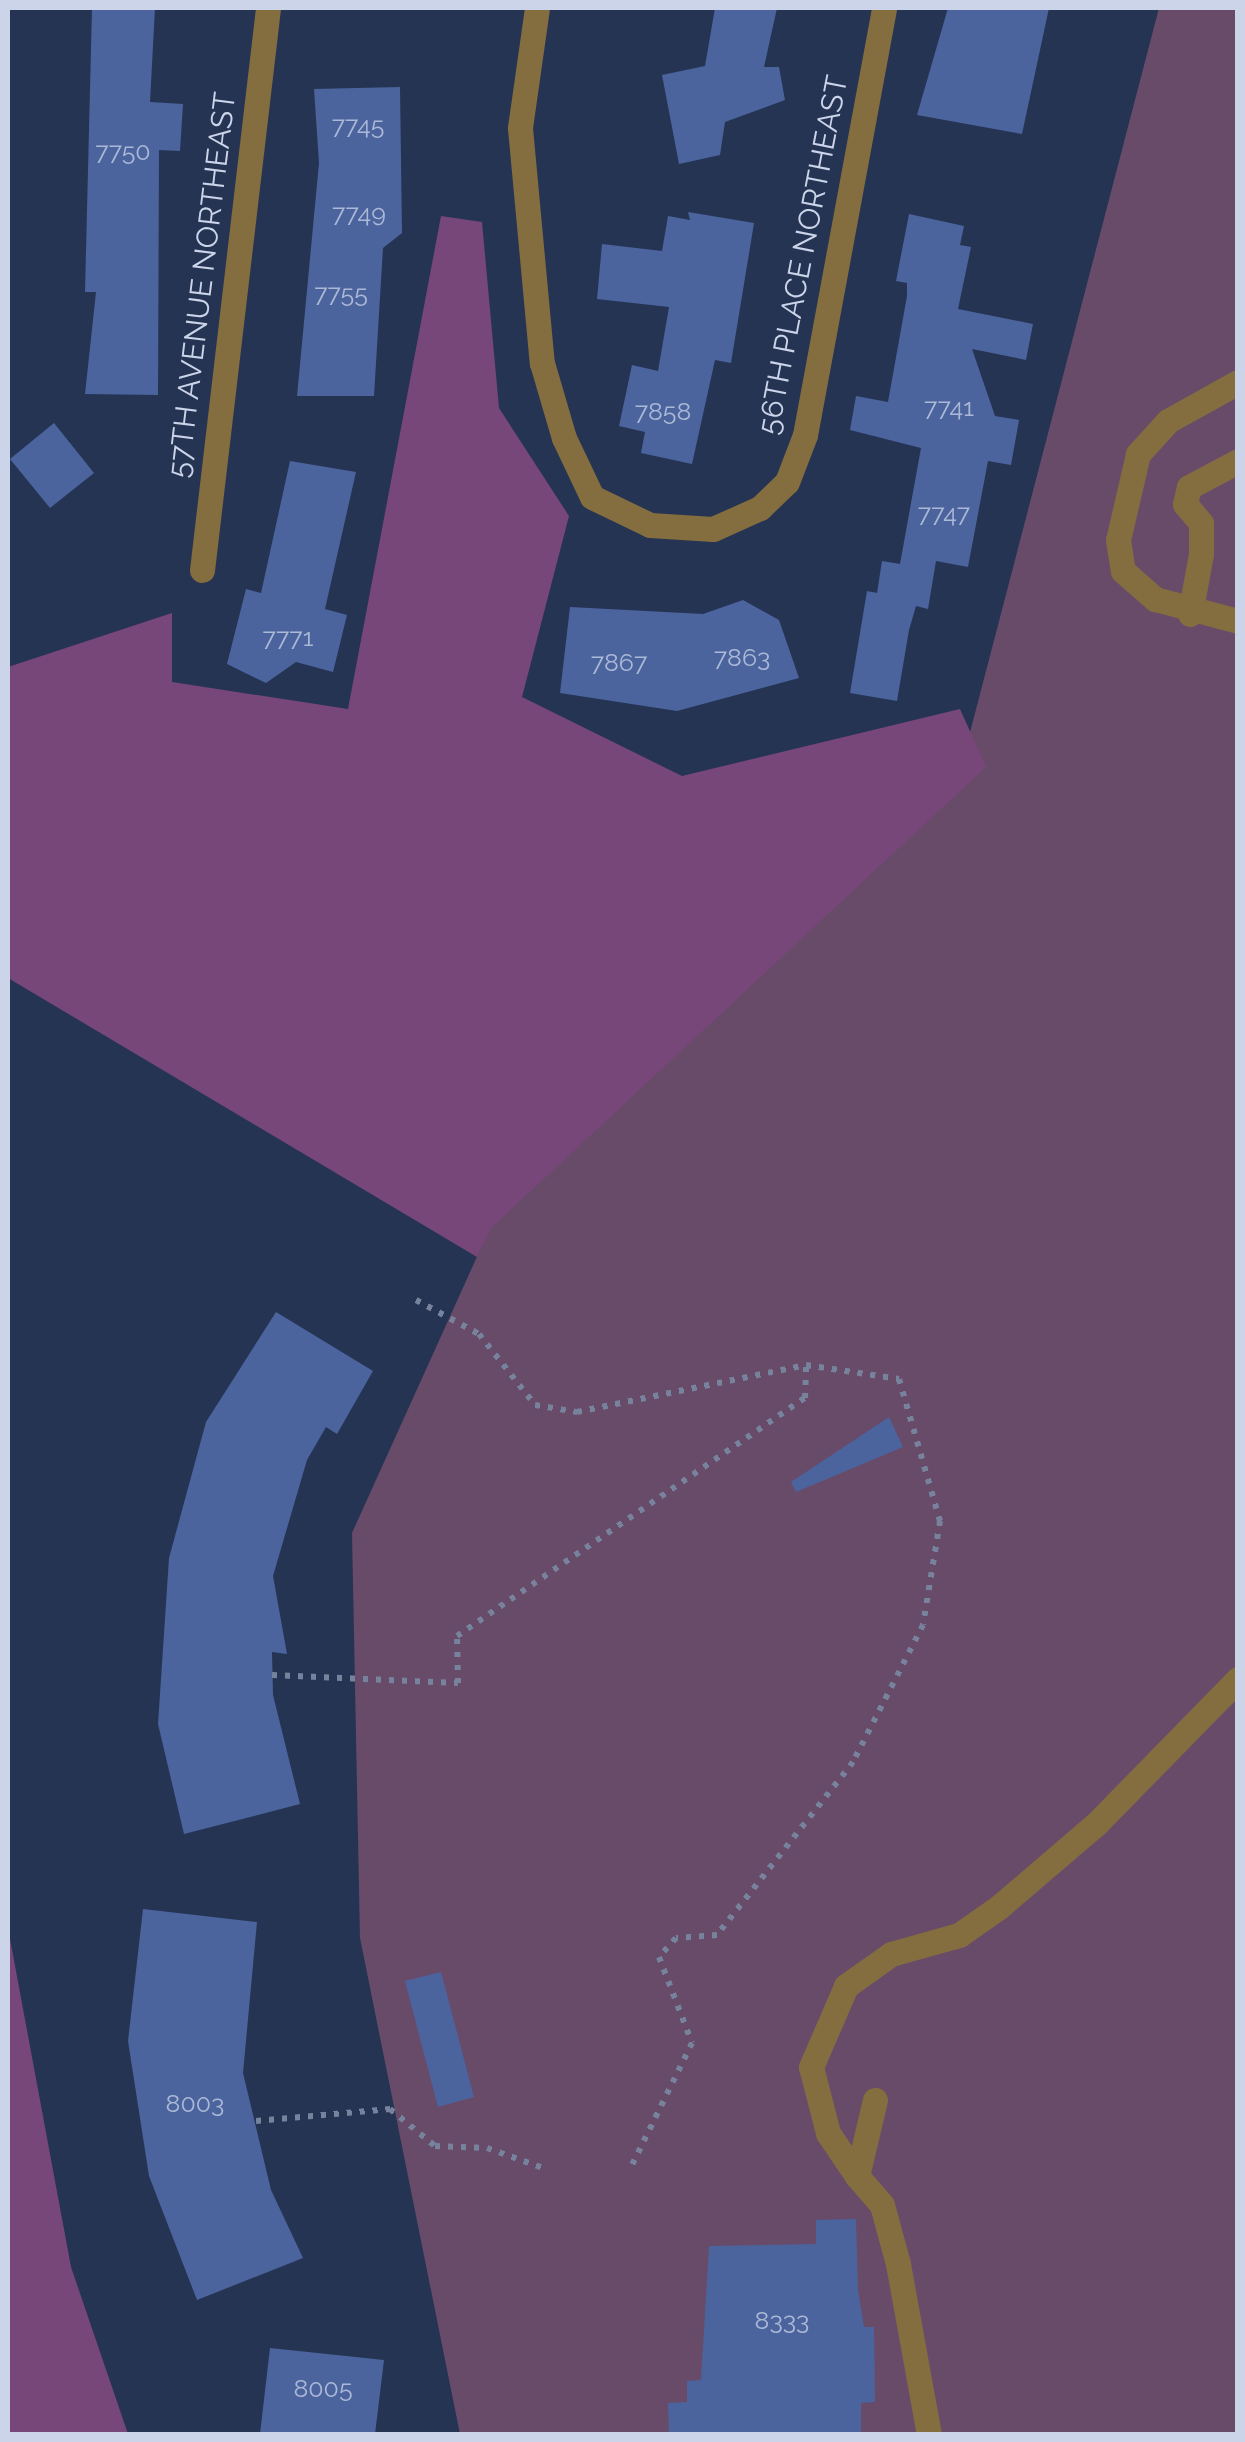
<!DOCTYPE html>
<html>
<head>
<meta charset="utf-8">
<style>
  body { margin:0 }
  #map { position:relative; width:1245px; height:2442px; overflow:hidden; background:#263454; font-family:Raleway,sans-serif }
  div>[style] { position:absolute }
  .green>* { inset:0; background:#684b69 }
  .forest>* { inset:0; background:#774779 }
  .building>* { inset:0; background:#4b649e }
  .path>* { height:6px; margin-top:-3px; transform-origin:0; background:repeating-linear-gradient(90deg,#77839d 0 5px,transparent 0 13px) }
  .minor>* { height:25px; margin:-12.5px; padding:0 12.5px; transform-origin:12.5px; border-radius:12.5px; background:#846e3f }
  span { translate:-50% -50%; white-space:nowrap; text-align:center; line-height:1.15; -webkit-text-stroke:8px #263454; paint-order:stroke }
  .number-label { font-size:25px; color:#abb8d6 }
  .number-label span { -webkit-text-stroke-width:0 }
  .street-label { font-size:30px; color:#cbd4e9 }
  .frame { position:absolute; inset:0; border:10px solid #cbd4e9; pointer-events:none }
</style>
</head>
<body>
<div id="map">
  <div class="green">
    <i style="clip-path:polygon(1159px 8px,1237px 8px,1237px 2434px,460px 2434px,360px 1938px,352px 1533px,490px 1228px,962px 763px)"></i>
  </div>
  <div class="forest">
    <i style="clip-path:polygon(441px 216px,482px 222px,499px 408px,569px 516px,522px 697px,682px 776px,960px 709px,986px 767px,491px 1228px,477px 1257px,8px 978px,8px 667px,172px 613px,172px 682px,348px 709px)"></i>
    <i style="clip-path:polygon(8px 1928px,71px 2267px,128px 2434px,8px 2434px)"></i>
  </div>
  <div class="building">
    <i style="clip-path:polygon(92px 8px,155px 8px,150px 102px,183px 104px,180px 151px,159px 150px,158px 395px,85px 394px,96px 292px,85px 292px)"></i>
    <i style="clip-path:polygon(715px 8px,777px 8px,764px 67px,779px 67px,785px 100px,725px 122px,720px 155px,679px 164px,662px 75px,705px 66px)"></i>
    <i style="clip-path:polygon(948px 8px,1049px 8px,1022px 134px,917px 115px)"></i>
    <i style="clip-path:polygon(400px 87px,402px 233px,383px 248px,374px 396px,297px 396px,319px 163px,314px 89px)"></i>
    <i style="clip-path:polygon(688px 212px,754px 223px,731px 363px,715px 360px,692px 464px,641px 453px,645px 432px,619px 426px,632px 365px,658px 371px,669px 307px,597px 299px,602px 244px,662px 251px,668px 216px,690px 220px)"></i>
    <i style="clip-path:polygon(909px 214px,964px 226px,960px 245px,971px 247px,958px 309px,1033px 324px,1026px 360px,972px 349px,995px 416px,1019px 420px,1011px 465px,988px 461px,968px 567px,936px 561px,928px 609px,916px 606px,909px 630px,897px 701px,850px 693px,867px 591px,877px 593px,882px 561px,900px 564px,921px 448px,850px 430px,856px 396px,888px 402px,907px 296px,907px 283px,896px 281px)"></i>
    <i style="clip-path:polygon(54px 423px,94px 473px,50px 508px,10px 459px)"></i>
    <i style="clip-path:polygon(290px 461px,356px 472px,325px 609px,347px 615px,333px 672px,296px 662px,266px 683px,227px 664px,246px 589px,261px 593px)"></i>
    <i style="clip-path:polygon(743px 600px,779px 620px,799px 678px,677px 711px,560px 693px,570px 607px,703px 614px)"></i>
    <i style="clip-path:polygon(276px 1312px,373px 1371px,337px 1434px,326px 1427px,307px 1460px,273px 1576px,287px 1654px,272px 1652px,273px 1695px,300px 1804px,184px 1834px,158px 1724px,169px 1558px,206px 1422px)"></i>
    <i style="clip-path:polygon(889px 1417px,903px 1447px,796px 1492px,791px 1482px)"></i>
    <i style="clip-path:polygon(143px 1909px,257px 1922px,243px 2073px,271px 2190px,303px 2258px,197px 2300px,149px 2176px,128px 2041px)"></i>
    <i style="clip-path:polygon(441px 1972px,474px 2097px,438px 2107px,405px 1981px)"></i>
    <i style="clip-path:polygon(856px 2219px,858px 2290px,864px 2327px,874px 2327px,875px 2402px,861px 2403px,861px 2434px,669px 2434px,668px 2403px,687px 2402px,687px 2381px,701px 2380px,709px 2246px,816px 2244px,816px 2220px)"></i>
    <i style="clip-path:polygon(270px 2348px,384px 2360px,375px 2434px,260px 2434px)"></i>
  </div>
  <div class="path">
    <i style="left:416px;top:1300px;width:72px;rotate:28.4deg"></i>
    <i style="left:479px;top:1334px;width:90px;rotate:51.7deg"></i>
    <i style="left:535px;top:1405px;width:43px;rotate:9.5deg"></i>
    <i style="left:577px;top:1412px;width:234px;rotate:-11.6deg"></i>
    <i style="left:806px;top:1365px;width:94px;rotate:8.6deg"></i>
    <i style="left:899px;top:1379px;width:148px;rotate:73.9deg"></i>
    <i style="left:940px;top:1521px;width:105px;rotate:99.3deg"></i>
    <i style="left:923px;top:1625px;width:154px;rotate:117.1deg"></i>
    <i style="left:853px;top:1762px;width:220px;rotate:128.2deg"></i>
    <i style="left:717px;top:1935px;width:41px;rotate:175.8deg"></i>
    <i style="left:676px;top:1938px;width:25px;rotate:132deg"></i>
    <i style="left:659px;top:1957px;width:92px;rotate:69deg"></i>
    <i style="left:692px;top:2043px;width:138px;rotate:116.2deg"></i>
    <i style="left:272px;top:1675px;width:186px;rotate:2.5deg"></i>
    <i style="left:458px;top:1683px;width:47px;rotate:-91.2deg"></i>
    <i style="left:457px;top:1636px;width:422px;rotate:-34.4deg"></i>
    <i style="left:805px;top:1398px;width:33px;rotate:-88deg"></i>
    <i style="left:256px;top:2121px;width:135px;rotate:-5.1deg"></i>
    <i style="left:390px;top:2109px;width:58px;rotate:39.4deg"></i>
    <i style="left:435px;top:2146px;width:52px;rotate:2.2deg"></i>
    <i style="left:487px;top:2148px;width:63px;rotate:19.6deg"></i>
  </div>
  <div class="minor">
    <i style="left:537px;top:8px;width:121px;rotate:98.1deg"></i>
    <i style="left:520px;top:128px;width:236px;rotate:84.7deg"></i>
    <i style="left:542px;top:363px;width:78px;rotate:73.7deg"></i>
    <i style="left:564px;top:438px;width:65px;rotate:64.6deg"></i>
    <i style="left:592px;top:497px;width:64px;rotate:25.8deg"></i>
    <i style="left:650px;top:525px;width:63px;rotate:3.6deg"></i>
    <i style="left:713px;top:529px;width:51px;rotate:-24.1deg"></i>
    <i style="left:760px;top:508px;width:37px;rotate:-44deg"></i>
    <i style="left:787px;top:482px;width:50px;rotate:-69deg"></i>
    <i style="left:805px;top:435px;width:434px;rotate:-79.5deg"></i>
    <i style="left:1238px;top:382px;width:80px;rotate:150.9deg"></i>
    <i style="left:1168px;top:421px;width:45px;rotate:132.3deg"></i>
    <i style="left:1138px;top:454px;width:88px;rotate:103.1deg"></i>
    <i style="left:1118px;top:540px;width:31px;rotate:81deg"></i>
    <i style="left:1123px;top:571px;width:43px;rotate:41.2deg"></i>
    <i style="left:1155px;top:599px;width:86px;rotate:14.8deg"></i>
    <i style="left:202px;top:570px;width:566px;rotate:-83.3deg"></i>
    <i style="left:1190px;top:614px;width:61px;rotate:-79.6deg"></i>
    <i style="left:1201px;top:554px;width:31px;rotate:-90deg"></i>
    <i style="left:1201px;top:523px;width:25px;rotate:-130deg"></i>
    <i style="left:1185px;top:504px;width:17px;rotate:-77deg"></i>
    <i style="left:1189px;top:487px;width:55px;rotate:-28deg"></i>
    <i style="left:875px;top:2100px;width:78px;rotate:103.3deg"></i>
    <i style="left:857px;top:2176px;width:38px;rotate:49deg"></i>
    <i style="left:882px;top:2205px;width:61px;rotate:74.8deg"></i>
    <i style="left:898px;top:2264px;width:173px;rotate:79.7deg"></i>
    <i style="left:857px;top:2176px;width:52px;rotate:-124deg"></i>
    <i style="left:828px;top:2133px;width:68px;rotate:-104.4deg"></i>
    <i style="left:811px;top:2067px;width:88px;rotate:-66.6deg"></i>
    <i style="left:846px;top:1986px;width:55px;rotate:-35.4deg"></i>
    <i style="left:891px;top:1954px;width:71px;rotate:-15.6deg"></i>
    <i style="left:959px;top:1935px;width:49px;rotate:-35deg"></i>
    <i style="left:999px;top:1907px;width:130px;rotate:-40.6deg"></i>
    <i style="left:1098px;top:1822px;width:200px;rotate:-45.6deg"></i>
  </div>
  <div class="number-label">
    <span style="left:358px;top:125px">7745</span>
    <span style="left:123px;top:151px">7750</span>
    <span style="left:359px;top:213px">7749</span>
    <span style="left:341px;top:293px">7755</span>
    <span style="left:949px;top:407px">7741</span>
    <span style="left:663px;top:411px">7858</span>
    <span style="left:944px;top:513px">7747</span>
    <span style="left:288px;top:637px">7771</span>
    <span style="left:742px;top:657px">7863</span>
    <span style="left:619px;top:662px">7867</span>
    <span style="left:195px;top:2103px">8003</span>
    <span style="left:782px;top:2320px">8333</span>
    <span style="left:323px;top:2388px">8005</span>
  </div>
  <div class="street-label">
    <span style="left:803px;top:255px;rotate:-79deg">56TH PLACE NORTHEAST</span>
    <span style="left:202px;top:285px;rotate:-83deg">57TH AVENUE NORTHEAST</span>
  </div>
  <div class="frame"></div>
</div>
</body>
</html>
